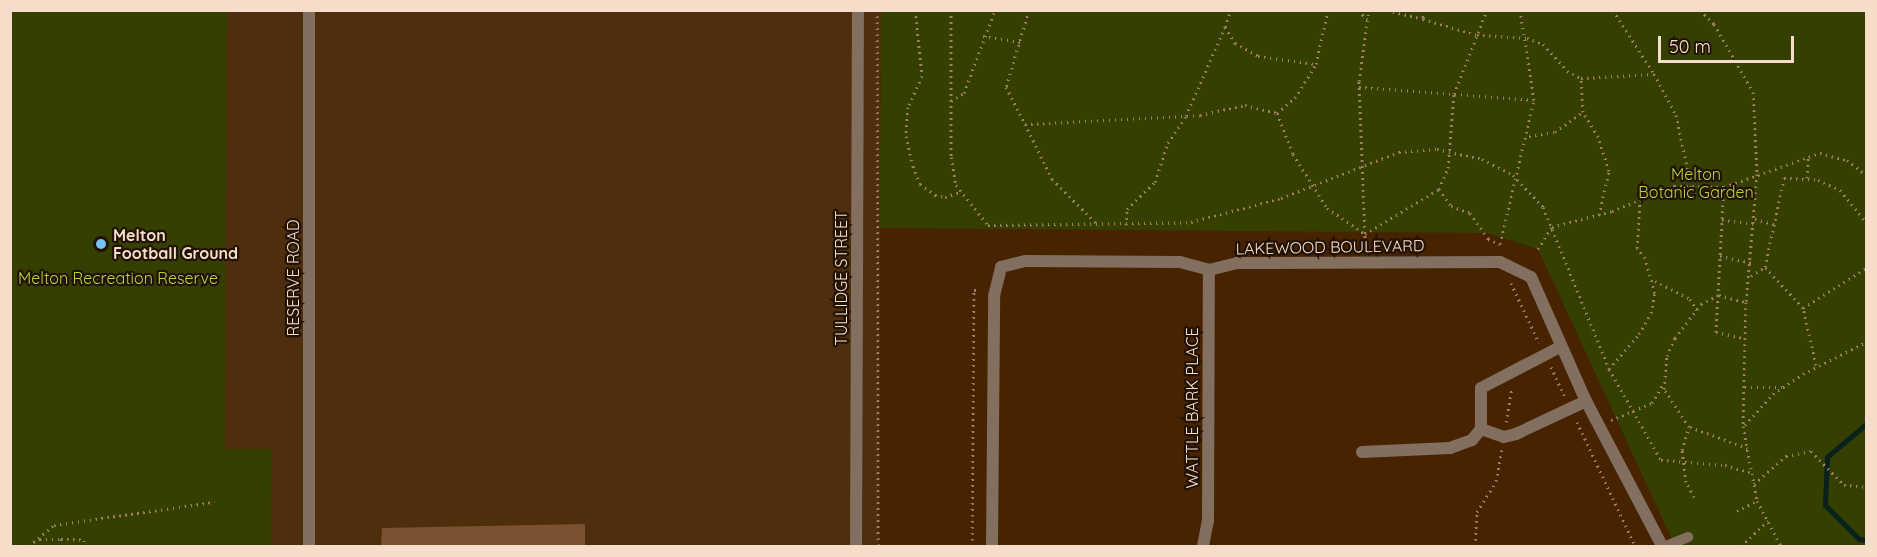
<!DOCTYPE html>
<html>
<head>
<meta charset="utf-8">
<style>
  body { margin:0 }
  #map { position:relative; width:1877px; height:557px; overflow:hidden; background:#472300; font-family:Quicksand,sans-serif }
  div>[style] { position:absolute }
  .built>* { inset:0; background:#4e2e0d }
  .green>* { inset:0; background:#354000 }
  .stream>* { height:5px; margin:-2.5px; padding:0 2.5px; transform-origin:2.5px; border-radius:2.5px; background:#0a201c }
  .building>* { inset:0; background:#7b5230 }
  .path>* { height:3px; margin-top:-1.5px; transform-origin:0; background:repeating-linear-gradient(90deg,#9d7f64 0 1.5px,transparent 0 6px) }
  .lane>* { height:10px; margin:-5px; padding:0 5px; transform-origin:5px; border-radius:5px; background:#826f60 }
  .street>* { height:12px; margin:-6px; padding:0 6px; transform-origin:6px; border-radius:6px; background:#826f60 }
  .dots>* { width:16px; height:16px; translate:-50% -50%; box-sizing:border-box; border:3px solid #221204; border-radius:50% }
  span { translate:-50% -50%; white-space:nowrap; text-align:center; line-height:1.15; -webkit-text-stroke:4.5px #221204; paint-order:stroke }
  .park-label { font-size:16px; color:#b7d539 }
  .poi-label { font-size:16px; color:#f5ddca; font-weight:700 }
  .left { translate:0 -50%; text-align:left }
  .street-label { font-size:16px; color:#f5ddca }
  .frame { position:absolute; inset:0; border:12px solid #f5ddca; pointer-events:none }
  .scale { position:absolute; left:1658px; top:36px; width:136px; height:27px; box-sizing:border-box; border:3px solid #f5ddca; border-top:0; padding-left:8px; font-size:18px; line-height:21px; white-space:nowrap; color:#f5ddca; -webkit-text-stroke:4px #221204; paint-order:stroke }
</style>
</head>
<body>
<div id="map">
  <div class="built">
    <i style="clip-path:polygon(227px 11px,881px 11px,879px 546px,225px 546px)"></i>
  </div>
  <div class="green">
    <i style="clip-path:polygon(10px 11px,227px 11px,225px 449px,272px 449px,271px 546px,11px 546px)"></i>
    <i style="clip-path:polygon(881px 11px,1866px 11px,1866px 546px,1675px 546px,1538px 249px,1488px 233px,880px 228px)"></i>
  </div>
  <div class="stream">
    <i style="left:1866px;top:424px;width:51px;rotate:139.8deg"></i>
    <i style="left:1827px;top:457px;width:48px;rotate:92.4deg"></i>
    <i style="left:1825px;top:505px;width:48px;rotate:45deg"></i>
    <i style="left:1859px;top:539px;width:7px;rotate:8deg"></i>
  </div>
  <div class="building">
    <i style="clip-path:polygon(585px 524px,585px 546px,381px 546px,382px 528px)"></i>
  </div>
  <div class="path">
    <i style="left:877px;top:10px;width:536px;rotate:89.89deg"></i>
    <i style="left:915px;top:10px;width:66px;rotate:83.9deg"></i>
    <i style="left:922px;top:76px;width:34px;rotate:114deg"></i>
    <i style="left:908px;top:107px;width:29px;rotate:94deg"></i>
    <i style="left:906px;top:136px;width:31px;rotate:77deg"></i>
    <i style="left:913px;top:166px;width:19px;rotate:69deg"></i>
    <i style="left:920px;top:184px;width:19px;rotate:36deg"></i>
    <i style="left:935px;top:195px;width:10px;rotate:11deg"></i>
    <i style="left:945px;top:197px;width:16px;rotate:-18deg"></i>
    <i style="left:951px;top:10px;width:147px;rotate:90deg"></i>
    <i style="left:951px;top:157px;width:28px;rotate:80deg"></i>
    <i style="left:956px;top:185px;width:51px;rotate:51.3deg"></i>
    <i style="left:988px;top:225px;width:203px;rotate:-0.8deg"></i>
    <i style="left:1191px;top:222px;width:93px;rotate:-14.9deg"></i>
    <i style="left:1281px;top:198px;width:127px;rotate:-21.3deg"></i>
    <i style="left:1399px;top:152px;width:38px;rotate:-5deg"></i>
    <i style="left:1437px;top:149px;width:46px;rotate:12.5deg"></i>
    <i style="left:1482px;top:159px;width:35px;rotate:27deg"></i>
    <i style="left:1513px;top:175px;width:44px;rotate:46.8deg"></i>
    <i style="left:1543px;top:207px;width:175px;rotate:67.8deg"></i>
    <i style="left:1609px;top:369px;width:105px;rotate:60.3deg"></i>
    <i style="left:1661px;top:460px;width:64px;rotate:4.5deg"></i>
    <i style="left:1725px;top:465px;width:27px;rotate:17deg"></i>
    <i style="left:1029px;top:10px;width:80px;rotate:106.6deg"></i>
    <i style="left:1006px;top:87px;width:42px;rotate:62.8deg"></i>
    <i style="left:1025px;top:124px;width:175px;rotate:-2.9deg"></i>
    <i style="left:1200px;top:115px;width:46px;rotate:-12.5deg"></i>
    <i style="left:1245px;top:105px;width:33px;rotate:14deg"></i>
    <i style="left:1277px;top:113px;width:44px;rotate:68.7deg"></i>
    <i style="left:1293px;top:154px;width:64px;rotate:57.8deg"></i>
    <i style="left:1327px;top:208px;width:46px;rotate:34.4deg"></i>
    <i style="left:1358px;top:10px;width:13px;rotate:45deg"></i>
    <i style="left:1387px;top:10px;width:37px;rotate:14deg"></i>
    <i style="left:1424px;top:10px;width:9px;rotate:96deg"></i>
    <i style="left:1423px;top:19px;width:56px;rotate:16.5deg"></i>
    <i style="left:1477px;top:35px;width:50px;rotate:3.4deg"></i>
    <i style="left:1527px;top:38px;width:17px;rotate:21deg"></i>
    <i style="left:1543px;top:44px;width:36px;rotate:48deg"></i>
    <i style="left:1567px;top:71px;width:16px;rotate:27deg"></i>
    <i style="left:1613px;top:10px;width:76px;rotate:57.4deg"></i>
    <i style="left:1700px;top:10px;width:20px;rotate:45deg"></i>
    <i style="left:1714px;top:24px;width:78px;rotate:60.2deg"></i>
    <i style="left:1753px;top:92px;width:82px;rotate:87.2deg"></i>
    <i style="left:1757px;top:174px;width:128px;rotate:94.9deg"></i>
    <i style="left:1746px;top:302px;width:124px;rotate:91.4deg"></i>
    <i style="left:1743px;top:426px;width:76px;rotate:79.4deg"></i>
    <i style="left:1757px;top:501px;width:51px;rotate:61.9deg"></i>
    <i style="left:1225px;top:27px;width:18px;rotate:-71deg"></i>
    <i style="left:983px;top:36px;width:38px;rotate:9deg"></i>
    <i style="left:1359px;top:87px;width:175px;rotate:4.2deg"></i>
    <i style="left:1534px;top:100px;width:91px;rotate:-98.8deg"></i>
    <i style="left:951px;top:101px;width:15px;rotate:-32deg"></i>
    <i style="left:964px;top:93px;width:89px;rotate:-69.5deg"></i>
    <i style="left:1277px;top:113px;width:23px;rotate:-40deg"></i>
    <i style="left:1295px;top:98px;width:40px;rotate:-58deg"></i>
    <i style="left:1025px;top:124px;width:61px;rotate:63.9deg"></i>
    <i style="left:1052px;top:179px;width:66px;rotate:45deg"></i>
    <i style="left:1529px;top:136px;width:26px;rotate:-9deg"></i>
    <i style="left:1555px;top:132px;width:34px;rotate:-36deg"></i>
    <i style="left:1807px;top:178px;width:22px;rotate:-87deg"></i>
    <i style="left:1724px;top:187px;width:145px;rotate:93.2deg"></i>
    <i style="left:1716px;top:332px;width:30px;rotate:12deg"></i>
    <i style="left:1439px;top:189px;width:23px;rotate:-67deg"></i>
    <i style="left:1448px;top:168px;width:74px;rotate:-85.4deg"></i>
    <i style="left:1454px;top:94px;width:90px;rotate:-68.6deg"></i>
    <i style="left:1599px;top:215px;width:45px;rotate:-77.2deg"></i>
    <i style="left:1609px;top:171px;width:36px;rotate:-108deg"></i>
    <i style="left:1598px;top:137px;width:29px;rotate:-121deg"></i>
    <i style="left:1583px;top:112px;width:34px;rotate:-93deg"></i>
    <i style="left:1581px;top:78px;width:73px;rotate:-3.1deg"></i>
    <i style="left:1654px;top:74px;width:47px;rotate:61.8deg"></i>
    <i style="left:1676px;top:115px;width:73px;rotate:78.1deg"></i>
    <i style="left:1755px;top:219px;width:20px;rotate:15deg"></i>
    <i style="left:1722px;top:220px;width:33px;rotate:7deg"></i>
    <i style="left:1126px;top:225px;width:16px;rotate:-86deg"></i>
    <i style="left:1127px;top:209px;width:39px;rotate:-44deg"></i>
    <i style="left:1155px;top:182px;width:41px;rotate:-71.6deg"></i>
    <i style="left:1168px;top:143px;width:32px;rotate:-56deg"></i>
    <i style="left:1186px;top:116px;width:97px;rotate:-66.3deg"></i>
    <i style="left:1225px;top:27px;width:19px;rotate:58deg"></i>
    <i style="left:1235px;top:43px;width:26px;rotate:29deg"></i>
    <i style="left:1258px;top:56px;width:59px;rotate:7.9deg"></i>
    <i style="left:1316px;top:64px;width:55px;rotate:-77.5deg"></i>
    <i style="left:1365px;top:233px;width:152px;rotate:-92.3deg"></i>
    <i style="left:1359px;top:81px;width:72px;rotate:-82deg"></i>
    <i style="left:1500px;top:244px;width:148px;rotate:-76.7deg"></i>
    <i style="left:1365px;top:249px;width:15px;rotate:-90deg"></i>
    <i style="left:1365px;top:234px;width:87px;rotate:-31.3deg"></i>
    <i style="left:1439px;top:189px;width:21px;rotate:55deg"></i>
    <i style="left:1451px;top:206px;width:20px;rotate:20deg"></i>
    <i style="left:1470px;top:213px;width:32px;rotate:55deg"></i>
    <i style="left:1488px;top:239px;width:13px;rotate:23deg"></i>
    <i style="left:1538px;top:249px;width:26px;rotate:-58deg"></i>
    <i style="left:1552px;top:227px;width:62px;rotate:-14.9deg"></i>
    <i style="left:1612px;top:211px;width:67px;rotate:-22deg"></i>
    <i style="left:1674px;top:186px;width:50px;rotate:1.1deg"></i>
    <i style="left:1724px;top:187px;width:102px;rotate:-19.5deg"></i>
    <i style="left:1820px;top:153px;width:28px;rotate:15deg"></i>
    <i style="left:1847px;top:160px;width:24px;rotate:38deg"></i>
    <i style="left:1720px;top:256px;width:34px;rotate:12deg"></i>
    <i style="left:1751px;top:276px;width:17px;rotate:-33deg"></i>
    <i style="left:1655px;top:281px;width:39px;rotate:27deg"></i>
    <i style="left:1690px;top:299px;width:13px;rotate:58deg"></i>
    <i style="left:1511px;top:283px;width:66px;rotate:65deg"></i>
    <i style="left:1803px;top:308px;width:75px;rotate:-32.4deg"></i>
    <i style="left:1816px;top:365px;width:58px;rotate:-102.8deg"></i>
    <i style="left:1803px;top:308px;width:56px;rotate:-132.8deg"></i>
    <i style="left:1765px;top:267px;width:91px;rotate:-77.9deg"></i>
    <i style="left:1784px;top:178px;width:34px;rotate:3deg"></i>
    <i style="left:1818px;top:180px;width:24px;rotate:24deg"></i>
    <i style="left:1840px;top:190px;width:41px;rotate:50.9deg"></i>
    <i style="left:1551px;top:367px;width:33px;rotate:65deg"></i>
    <i style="left:1609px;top:369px;width:46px;rotate:-49.4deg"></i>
    <i style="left:1639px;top:334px;width:24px;rotate:-60deg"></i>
    <i style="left:1651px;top:313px;width:20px;rotate:-79deg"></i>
    <i style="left:1655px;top:293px;width:36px;rotate:-106deg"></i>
    <i style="left:1645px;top:258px;width:13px;rotate:-129deg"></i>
    <i style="left:1637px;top:248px;width:48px;rotate:-86.4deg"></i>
    <i style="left:1745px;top:387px;width:37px"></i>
    <i style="left:1611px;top:420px;width:44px;rotate:-22.5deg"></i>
    <i style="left:1652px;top:403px;width:21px;rotate:-59deg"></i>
    <i style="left:1506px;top:422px;width:35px;rotate:-80deg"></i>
    <i style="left:1577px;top:422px;width:137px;rotate:64.9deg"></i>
    <i style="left:1745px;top:425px;width:42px;rotate:-47.9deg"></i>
    <i style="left:1773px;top:394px;width:36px;rotate:-34deg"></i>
    <i style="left:1803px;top:374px;width:71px;rotate:-26.9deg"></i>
    <i style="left:1690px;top:427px;width:61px;rotate:20.2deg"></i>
    <i style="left:1754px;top:484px;width:43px;rotate:-41.2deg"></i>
    <i style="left:1786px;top:456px;width:25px;rotate:-11deg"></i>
    <i style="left:1811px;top:451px;width:47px;rotate:45.9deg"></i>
    <i style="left:1844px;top:485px;width:22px;rotate:5deg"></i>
    <i style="left:1694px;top:497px;width:17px;rotate:-118deg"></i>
    <i style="left:1686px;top:482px;width:32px;rotate:-97deg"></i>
    <i style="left:1682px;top:450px;width:24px;rotate:-73deg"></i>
    <i style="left:1689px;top:427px;width:45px;rotate:-123.3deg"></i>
    <i style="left:1664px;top:389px;width:33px;rotate:-85deg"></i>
    <i style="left:1667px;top:356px;width:20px;rotate:-66deg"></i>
    <i style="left:1675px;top:338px;width:43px;rotate:-52.6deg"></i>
    <i style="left:1701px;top:304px;width:20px;rotate:-27deg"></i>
    <i style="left:1719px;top:295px;width:28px;rotate:15deg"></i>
    <i style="left:1737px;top:511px;width:22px;rotate:-27deg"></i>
    <i style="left:29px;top:546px;width:33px;rotate:-40deg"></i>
    <i style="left:54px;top:525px;width:162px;rotate:-8.2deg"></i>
    <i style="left:40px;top:546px;width:7px;rotate:-90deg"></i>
    <i style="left:40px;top:539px;width:21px"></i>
    <i style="left:61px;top:546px;width:7px;rotate:-90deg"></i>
    <i style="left:61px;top:539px;width:23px;rotate:2deg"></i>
    <i style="left:84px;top:540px;width:6px;rotate:90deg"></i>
    <i style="left:972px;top:546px;width:256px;rotate:-89.6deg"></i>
    <i style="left:974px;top:290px;width:6px"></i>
    <i style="left:1475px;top:546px;width:34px;rotate:-87deg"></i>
    <i style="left:1477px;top:512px;width:36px;rotate:-58deg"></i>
    <i style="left:1496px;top:481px;width:32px;rotate:-79deg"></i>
    <i style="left:1741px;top:546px;width:37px;rotate:-43deg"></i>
  </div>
  <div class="lane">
    <i style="left:1666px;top:546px;width:24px;rotate:-22deg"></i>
  </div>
  <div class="street">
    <i style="left:1560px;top:347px;width:89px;rotate:152.6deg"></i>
    <i style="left:1481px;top:388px;width:41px;rotate:90deg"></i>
    <i style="left:1481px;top:429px;width:24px;rotate:19deg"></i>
    <i style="left:1504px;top:437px;width:12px;rotate:-14deg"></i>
    <i style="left:1516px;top:434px;width:77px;rotate:-25.2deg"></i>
    <i style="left:1362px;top:452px;width:88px;rotate:-2.6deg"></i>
    <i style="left:1450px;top:448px;width:23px;rotate:-20deg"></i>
    <i style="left:1472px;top:440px;width:14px;rotate:-51deg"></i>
    <i style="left:309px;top:546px;width:536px;rotate:-90deg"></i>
    <i style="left:856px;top:546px;width:536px;rotate:-89.79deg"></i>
    <i style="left:992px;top:546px;width:250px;rotate:-89.5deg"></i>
    <i style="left:994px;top:296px;width:30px;rotate:-76deg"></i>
    <i style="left:1001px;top:267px;width:25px;rotate:-14deg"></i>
    <i style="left:1025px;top:261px;width:155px;rotate:0.4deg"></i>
    <i style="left:1180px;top:262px;width:30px;rotate:15deg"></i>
    <i style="left:1209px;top:270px;width:29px;rotate:-14deg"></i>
    <i style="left:1237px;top:263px;width:263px;rotate:-0.2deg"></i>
    <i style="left:1500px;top:262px;width:34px;rotate:26deg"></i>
    <i style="left:1531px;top:277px;width:136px;rotate:66.1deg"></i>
    <i style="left:1586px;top:401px;width:164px;rotate:62.3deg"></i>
    <i style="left:1203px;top:546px;width:25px;rotate:-79deg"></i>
    <i style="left:1208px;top:521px;width:251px;rotate:-89.8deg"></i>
  </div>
  <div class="dots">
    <i style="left:101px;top:244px;background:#73c1f6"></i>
  </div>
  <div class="park-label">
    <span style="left:1696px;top:183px">Melton<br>Botanic Garden</span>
    <span style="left:118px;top:278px">Melton Recreation Reserve</span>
  </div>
  <div class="poi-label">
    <span class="left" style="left:113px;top:244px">Melton<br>Football Ground</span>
  </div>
  <div class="street-label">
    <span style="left:1330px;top:247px;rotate:-1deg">LAKEWOOD BOULEVARD</span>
    <span style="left:293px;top:278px;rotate:-90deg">RESERVE ROAD</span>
    <span style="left:841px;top:278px;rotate:-90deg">TULLIDGE STREET</span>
    <span style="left:1192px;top:408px;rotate:-90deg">WATTLE BARK PLACE</span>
  </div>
  <div class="frame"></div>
  <div class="scale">50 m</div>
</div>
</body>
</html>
